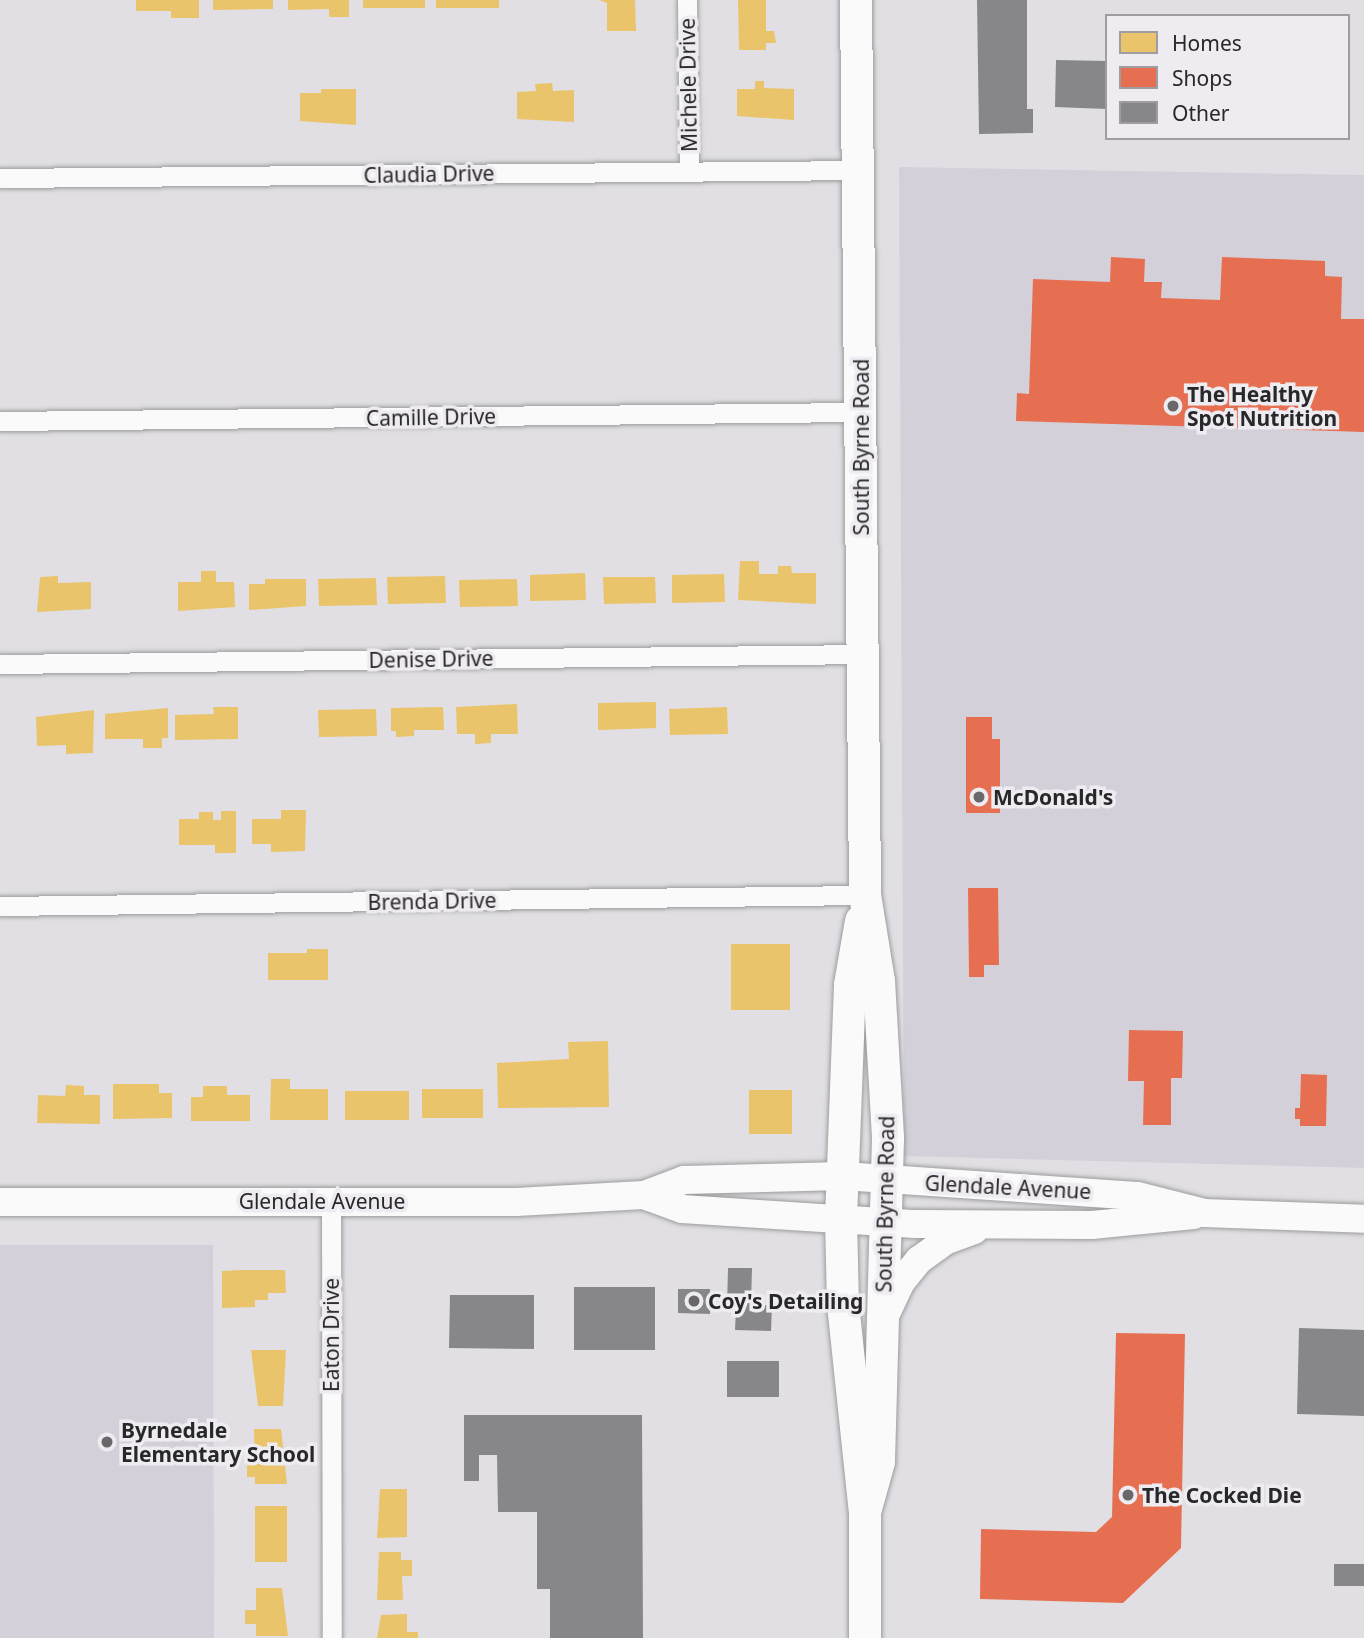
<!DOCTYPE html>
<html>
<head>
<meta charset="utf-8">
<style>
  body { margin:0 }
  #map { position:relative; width:1364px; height:1638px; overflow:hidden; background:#e1dfe3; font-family:"Noto Sans",sans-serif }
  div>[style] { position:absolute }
  .built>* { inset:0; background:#d4d0d9 }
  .homes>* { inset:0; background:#e9c46a }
  .shops>* { inset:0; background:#e76f51 }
  .building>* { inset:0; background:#878688 }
  .roads { filter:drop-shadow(0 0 2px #9d9c9e) drop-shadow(0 0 2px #9d9c9e) }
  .minor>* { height:19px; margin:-9.5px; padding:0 9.5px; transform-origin:9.5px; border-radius:9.5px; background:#fafafb }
  .secondary>* { height:28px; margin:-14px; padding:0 14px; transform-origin:14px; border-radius:14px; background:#fafafb }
  .primary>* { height:32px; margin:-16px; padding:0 16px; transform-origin:16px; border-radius:16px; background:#fafafb }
  .dots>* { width:19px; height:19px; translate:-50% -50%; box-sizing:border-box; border:4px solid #eeebf1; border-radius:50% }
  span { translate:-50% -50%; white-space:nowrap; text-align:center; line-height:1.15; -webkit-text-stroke:7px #eeebf1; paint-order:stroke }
  .street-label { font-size:21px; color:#282729 }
  .poi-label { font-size:21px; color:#282729; font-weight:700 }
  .left { translate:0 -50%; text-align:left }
  .legend { position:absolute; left:1105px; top:14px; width:245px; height:126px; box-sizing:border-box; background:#eeebf1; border:2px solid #9f9da1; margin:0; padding:9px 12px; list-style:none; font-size:21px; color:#282729 }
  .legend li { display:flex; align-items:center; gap:14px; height:35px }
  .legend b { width:35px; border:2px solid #9f9da1 }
</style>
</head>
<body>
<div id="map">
  <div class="built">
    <i style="clip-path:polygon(899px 167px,1364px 175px,1364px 1168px,904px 1156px)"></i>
    <i style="clip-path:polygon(0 1245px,213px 1245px,214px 1638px,0 1638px)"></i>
  </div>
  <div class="homes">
    <i style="clip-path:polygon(136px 0,199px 0,199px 18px,171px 18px,171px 11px,136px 11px)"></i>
    <i style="clip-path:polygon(213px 0,273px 0,273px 9px,213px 10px)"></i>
    <i style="clip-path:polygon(288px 0,349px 0,349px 17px,329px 17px,329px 9px,288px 10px)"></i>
    <i style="clip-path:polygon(363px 0,425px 0,425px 8px,363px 8px)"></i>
    <i style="clip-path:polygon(436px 0,499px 0,499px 8px,436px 8px)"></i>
    <i style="clip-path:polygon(599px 0,635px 0,636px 31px,607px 31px,607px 3px)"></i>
    <i style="clip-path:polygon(738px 0,766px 0,766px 31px,774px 31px,776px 43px,766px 43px,766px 50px,739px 50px)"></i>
    <i style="clip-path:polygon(755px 81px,764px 81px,764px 88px,794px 89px,794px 120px,737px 116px,737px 89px,755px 89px)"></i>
    <i style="clip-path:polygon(552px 83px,553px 91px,574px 90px,574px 122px,517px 119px,517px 92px,536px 91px,535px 84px)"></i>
    <i style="clip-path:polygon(321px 89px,356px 89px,356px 125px,300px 121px,300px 93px,321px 93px)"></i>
    <i style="clip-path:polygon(740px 561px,759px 561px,759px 574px,778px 574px,778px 566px,791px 566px,792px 573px,816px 573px,816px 604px,738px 600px)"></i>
    <i style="clip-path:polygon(201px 571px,216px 571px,216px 582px,234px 582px,235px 607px,178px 611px,178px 582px,201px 582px)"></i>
    <i style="clip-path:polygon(585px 573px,586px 600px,530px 601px,530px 575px)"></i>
    <i style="clip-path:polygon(724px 574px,725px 602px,672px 603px,672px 575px)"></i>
    <i style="clip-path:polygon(58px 576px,58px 583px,91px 582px,91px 609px,37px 612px,40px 577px)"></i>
    <i style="clip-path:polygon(445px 576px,446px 603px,388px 604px,387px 577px)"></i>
    <i style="clip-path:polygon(603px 577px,655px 577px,656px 603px,604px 604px)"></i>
    <i style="clip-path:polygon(376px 578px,377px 605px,319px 606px,318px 579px)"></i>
    <i style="clip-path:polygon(265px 579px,306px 579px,306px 606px,249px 610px,249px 584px,265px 584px)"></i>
    <i style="clip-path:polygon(517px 579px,518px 606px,460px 607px,459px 580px)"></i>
    <i style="clip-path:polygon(656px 702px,656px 728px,598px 730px,598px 703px)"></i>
    <i style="clip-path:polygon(517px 704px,518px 734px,491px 734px,491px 743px,475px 744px,475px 734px,457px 734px,456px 707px)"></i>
    <i style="clip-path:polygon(213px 707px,238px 707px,238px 739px,175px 740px,175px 715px,214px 714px)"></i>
    <i style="clip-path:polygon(443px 707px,444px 730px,414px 730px,414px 736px,396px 737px,396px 731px,391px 731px,391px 708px)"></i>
    <i style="clip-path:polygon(727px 707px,728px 734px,670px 735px,669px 709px)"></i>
    <i style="clip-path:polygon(168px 708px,168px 738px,162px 738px,162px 748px,143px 748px,143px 739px,105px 739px,105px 714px)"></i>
    <i style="clip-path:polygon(376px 709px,377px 736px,319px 737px,318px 710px)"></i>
    <i style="clip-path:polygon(94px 710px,93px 753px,66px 754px,66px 745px,37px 746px,36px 717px)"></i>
    <i style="clip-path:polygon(281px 810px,306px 810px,305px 851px,271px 852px,271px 844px,252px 844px,252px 819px,281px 819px)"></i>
    <i style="clip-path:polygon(221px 811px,236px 811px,236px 853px,215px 853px,215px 845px,179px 845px,179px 819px,199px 819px,199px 812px,213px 812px,213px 820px,221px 820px)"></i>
    <i style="clip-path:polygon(731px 944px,790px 944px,790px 1010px,731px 1010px)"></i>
    <i style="clip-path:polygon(307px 949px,328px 949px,328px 980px,268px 980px,268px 953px,307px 953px)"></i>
    <i style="clip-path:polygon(608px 1041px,609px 1107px,498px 1108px,497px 1063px,569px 1059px,568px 1042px)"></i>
    <i style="clip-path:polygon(271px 1079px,290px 1079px,290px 1089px,328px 1089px,328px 1120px,270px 1120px)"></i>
    <i style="clip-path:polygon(113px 1084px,159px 1084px,159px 1093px,172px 1093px,172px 1118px,113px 1119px)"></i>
    <i style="clip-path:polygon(66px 1085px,84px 1086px,84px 1095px,100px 1095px,100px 1124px,37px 1123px,38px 1095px,65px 1096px)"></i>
    <i style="clip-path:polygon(203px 1086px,227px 1086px,227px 1095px,250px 1095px,250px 1121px,191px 1121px,191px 1097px,203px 1097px)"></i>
    <i style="clip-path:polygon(422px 1089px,483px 1089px,483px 1118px,422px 1118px)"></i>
    <i style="clip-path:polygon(749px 1090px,792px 1090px,792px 1134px,749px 1134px)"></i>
    <i style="clip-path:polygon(345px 1091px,409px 1091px,409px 1120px,345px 1120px)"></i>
    <i style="clip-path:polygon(241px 1270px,285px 1270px,286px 1293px,268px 1293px,268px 1300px,255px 1300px,255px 1307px,222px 1308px,222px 1271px)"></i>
    <i style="clip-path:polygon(251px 1350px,286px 1350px,283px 1406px,258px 1406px)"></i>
    <i style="clip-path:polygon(254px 1429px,281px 1429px,287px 1484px,255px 1484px,255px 1477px,247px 1477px,247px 1463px,255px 1463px)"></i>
    <i style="clip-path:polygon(380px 1489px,407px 1489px,407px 1537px,377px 1538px)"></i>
    <i style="clip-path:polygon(255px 1506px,287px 1506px,287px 1562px,255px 1562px)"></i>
    <i style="clip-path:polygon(379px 1552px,401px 1552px,401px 1560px,412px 1560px,412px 1576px,402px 1576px,403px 1600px,377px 1600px)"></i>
    <i style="clip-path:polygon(256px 1588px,282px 1588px,288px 1636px,256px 1636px,256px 1624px,245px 1624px,245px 1610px,256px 1610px)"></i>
    <i style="clip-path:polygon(407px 1614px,407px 1632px,418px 1632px,418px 1638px,377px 1638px,381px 1615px)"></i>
  </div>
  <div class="shops">
    <i style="clip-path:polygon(1111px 257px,1145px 259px,1144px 282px,1162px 282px,1161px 298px,1220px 300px,1222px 257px,1325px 261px,1325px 276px,1342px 277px,1341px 319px,1364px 319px,1364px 432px,1016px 421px,1017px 393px,1029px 394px,1033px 279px,1110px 282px)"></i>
    <i style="clip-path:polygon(966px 717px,992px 717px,992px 739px,1000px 739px,1000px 813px,966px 813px)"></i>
    <i style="clip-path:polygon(968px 888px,998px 888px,999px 965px,984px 965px,984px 977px,969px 977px)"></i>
    <i style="clip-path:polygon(1129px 1030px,1183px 1031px,1182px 1078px,1171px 1078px,1171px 1125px,1143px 1125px,1144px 1081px,1128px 1081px)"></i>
    <i style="clip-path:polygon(1301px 1074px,1327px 1075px,1326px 1126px,1300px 1126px,1300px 1119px,1295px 1119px,1295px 1108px,1300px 1108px)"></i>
    <i style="clip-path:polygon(1116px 1333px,1185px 1334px,1181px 1548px,1123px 1603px,980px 1599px,981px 1529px,1096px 1532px,1112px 1517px)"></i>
  </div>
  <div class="building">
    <i style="clip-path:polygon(977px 0,1027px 0,1027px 109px,1033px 109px,1033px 133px,979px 134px)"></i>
    <i style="clip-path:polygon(1056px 60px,1107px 61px,1107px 109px,1055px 107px)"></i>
    <i style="clip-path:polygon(728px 1268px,752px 1268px,751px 1305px,772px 1305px,771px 1331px,735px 1330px,736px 1309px,727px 1309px)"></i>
    <i style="clip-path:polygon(574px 1287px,655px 1287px,655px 1350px,574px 1350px)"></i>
    <i style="clip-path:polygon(678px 1289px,710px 1289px,710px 1314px,678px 1313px)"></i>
    <i style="clip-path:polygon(450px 1295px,534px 1295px,534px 1349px,449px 1348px)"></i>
    <i style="clip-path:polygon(1299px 1328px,1364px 1330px,1364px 1416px,1297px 1414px)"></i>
    <i style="clip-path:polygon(727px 1361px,779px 1361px,779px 1397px,727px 1397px)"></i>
    <i style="clip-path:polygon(464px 1415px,642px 1415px,643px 1638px,550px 1638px,550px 1589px,537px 1589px,537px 1512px,498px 1512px,497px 1455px,479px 1455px,479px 1481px,464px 1481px)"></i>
    <i style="clip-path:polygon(1334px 1564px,1364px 1564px,1364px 1586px,1334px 1586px)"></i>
  </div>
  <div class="roads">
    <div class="minor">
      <i style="left:687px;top:0;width:171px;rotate:89.3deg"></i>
      <i style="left:0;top:178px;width:858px;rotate:-0.53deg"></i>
      <i style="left:0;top:421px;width:862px;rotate:-0.6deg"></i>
      <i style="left:0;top:664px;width:862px;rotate:-0.66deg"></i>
      <i style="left:0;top:906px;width:865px;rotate:-0.73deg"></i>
      <i style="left:331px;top:1201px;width:437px;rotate:89.9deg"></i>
    </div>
    <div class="secondary">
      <i style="left:644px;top:1195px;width:40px;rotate:20.2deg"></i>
      <i style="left:682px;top:1209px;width:234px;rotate:3.7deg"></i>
      <i style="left:916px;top:1224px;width:176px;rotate:0.3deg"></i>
      <i style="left:1092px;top:1225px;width:102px;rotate:-5.6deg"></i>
      <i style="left:0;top:1202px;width:516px"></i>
      <i style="left:516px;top:1202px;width:128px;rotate:-3.1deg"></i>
      <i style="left:644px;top:1195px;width:43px;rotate:-20.6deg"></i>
      <i style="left:684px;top:1180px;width:159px;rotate:-1.4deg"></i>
      <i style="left:843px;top:1176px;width:296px;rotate:3.9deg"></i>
      <i style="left:1138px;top:1196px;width:68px;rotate:14.4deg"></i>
      <i style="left:1204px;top:1213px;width:160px;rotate:2.1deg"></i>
      <i style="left:884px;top:1318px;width:40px;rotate:-65deg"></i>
      <i style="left:901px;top:1282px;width:28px;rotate:-51deg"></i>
      <i style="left:919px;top:1260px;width:34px;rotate:-36deg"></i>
      <i style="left:947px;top:1240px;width:29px;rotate:-20deg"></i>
    </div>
    <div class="primary">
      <i style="left:856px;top:0;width:895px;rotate:89.42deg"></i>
      <i style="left:865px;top:895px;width:87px;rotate:80.8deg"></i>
      <i style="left:879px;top:981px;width:158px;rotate:86.7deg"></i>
      <i style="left:888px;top:1139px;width:323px;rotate:91.6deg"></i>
      <i style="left:879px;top:1462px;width:52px;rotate:105.6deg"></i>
      <i style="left:861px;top:921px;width:65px;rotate:99.8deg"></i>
      <i style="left:850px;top:985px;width:233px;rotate:92.2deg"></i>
      <i style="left:841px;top:1218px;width:86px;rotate:88.7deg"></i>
      <i style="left:843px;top:1304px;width:209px;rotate:84deg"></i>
      <i style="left:865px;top:1512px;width:126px;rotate:90deg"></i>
    </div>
  </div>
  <div class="dots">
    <i style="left:1173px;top:406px;background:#69676a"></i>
    <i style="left:979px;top:797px;background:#69676a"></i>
    <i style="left:694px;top:1301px;background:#69676a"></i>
    <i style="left:107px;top:1442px;background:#69676a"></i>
    <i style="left:1128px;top:1495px;background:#69676a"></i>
  </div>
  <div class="street-label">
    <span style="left:688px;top:85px;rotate:-91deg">Michele Drive</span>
    <span style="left:429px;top:174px;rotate:-1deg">Claudia Drive</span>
    <span style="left:431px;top:417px;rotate:-1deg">Camille Drive</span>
    <span style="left:861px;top:447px;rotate:-90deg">South Byrne Road</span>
    <span style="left:431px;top:659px;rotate:-1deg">Denise Drive</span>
    <span style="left:432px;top:901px;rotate:-1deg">Brenda Drive</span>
    <span style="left:1008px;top:1187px;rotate:3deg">Glendale Avenue</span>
    <span style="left:322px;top:1201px">Glendale Avenue</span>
    <span style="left:885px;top:1204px;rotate:-89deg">South Byrne Road</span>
    <span style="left:331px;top:1335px;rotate:-90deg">Eaton Drive</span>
  </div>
  <div class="poi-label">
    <span class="left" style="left:1187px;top:406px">The Healthy<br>Spot Nutrition</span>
    <span class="left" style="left:993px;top:797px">McDonald's</span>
    <span class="left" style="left:708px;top:1301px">Coy's Detailing</span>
    <span class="left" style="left:121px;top:1442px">Byrnedale<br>Elementary School</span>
    <span class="left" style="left:1142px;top:1495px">The Cocked Die</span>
  </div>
  <ul class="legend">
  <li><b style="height:19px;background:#e9c46a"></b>Homes</li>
  <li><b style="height:19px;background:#e76f51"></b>Shops</li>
  <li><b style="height:19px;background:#878688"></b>Other</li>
  </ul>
</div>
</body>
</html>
